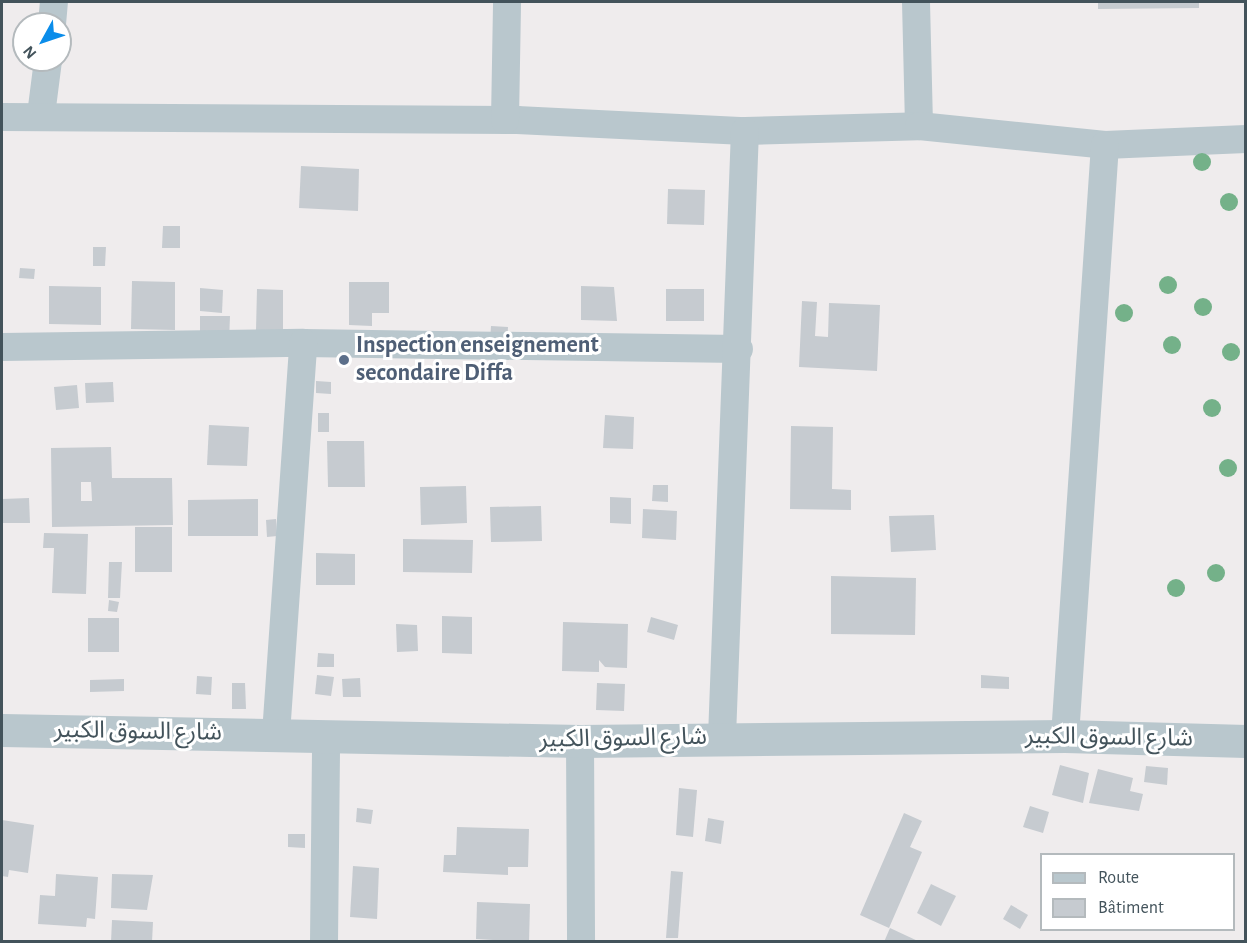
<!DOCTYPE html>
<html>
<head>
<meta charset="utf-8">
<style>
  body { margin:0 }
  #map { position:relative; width:1247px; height:943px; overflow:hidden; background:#efeced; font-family:"Alegreya Sans","Noto Sans Arabic",sans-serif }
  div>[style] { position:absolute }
  .building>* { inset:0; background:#c6cbd0 }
  .minor>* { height:28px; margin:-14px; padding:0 14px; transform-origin:14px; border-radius:14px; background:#b9c7cd }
  .tertiary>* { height:33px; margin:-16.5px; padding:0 16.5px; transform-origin:16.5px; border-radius:16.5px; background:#b9c7cd }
  .trees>* { width:18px; height:18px; margin:-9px; border-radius:50%; background:#74b189 }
  .dots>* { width:16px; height:16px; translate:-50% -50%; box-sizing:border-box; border:3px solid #fff; border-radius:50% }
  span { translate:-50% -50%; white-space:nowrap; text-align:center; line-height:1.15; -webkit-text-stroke:6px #fff; paint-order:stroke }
  .service-label { font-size:24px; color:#4e5e75; font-weight:700 }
  .left { translate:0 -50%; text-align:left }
  .street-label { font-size:24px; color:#43535b }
  .frame { position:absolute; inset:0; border:3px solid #43535b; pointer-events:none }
  .legend { position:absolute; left:1040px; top:853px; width:195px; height:78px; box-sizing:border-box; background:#fff; border:2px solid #b4babd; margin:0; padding:8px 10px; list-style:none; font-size:18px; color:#43535b }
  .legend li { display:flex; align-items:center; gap:12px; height:30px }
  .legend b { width:30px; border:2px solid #b4babd }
  .north { position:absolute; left:12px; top:12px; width:60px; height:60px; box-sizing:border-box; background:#fff; border:2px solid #b4babd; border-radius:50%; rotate:230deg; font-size:16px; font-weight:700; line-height:24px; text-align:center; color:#43535b }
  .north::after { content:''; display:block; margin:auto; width:21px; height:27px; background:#0b8dea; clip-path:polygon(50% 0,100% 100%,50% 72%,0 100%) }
</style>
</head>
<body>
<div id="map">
  <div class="building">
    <i style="clip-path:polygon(1098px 2px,1199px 2px,1199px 8px,1098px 9px)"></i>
    <i style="clip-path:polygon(301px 166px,359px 169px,358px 211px,299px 208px)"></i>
    <i style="clip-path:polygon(668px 189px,705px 190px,704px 225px,667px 224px)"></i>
    <i style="clip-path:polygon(163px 226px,180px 226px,180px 248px,162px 248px)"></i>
    <i style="clip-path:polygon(93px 247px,106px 247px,105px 266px,93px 266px)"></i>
    <i style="clip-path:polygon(20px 268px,35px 269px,34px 279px,19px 278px)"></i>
    <i style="clip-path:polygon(132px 281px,175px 282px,175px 330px,131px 329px)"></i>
    <i style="clip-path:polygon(349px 282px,389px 282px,389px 313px,372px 313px,372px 326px,349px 325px)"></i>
    <i style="clip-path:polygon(49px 286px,101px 287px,101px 325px,49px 324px)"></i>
    <i style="clip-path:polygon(581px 286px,614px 287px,617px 321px,581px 320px)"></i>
    <i style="clip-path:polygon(200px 288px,223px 290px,222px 313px,200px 311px)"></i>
    <i style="clip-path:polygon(257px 289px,283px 290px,283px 330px,256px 330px)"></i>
    <i style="clip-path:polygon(666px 289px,704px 289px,704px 321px,666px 321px)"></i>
    <i style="clip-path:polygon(802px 301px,817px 302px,815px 336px,828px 337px,829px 303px,880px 305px,877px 371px,799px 367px)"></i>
    <i style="clip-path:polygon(200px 316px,230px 316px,229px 342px,200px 342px)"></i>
    <i style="clip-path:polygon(491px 326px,508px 327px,507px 343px,490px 342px)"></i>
    <i style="clip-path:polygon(316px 381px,331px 382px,331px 394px,316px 393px)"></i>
    <i style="clip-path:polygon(113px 382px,114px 402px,86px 403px,85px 383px)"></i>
    <i style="clip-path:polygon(77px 385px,79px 408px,56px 410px,54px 387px)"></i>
    <i style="clip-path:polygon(318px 413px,329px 413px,329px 432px,318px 432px)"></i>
    <i style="clip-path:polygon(605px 415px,634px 417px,633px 449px,603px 448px)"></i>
    <i style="clip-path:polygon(209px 425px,249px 427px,247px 466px,207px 465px)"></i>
    <i style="clip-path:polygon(791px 426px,833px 427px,832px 489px,851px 490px,851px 510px,790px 509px)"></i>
    <i style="clip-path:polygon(327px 441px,364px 441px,365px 487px,328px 487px)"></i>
    <i style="clip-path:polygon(evenodd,111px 447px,112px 478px,172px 478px,173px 525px,52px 527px,51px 448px,111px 447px,81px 482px,91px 482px,92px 501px,81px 501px,81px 482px)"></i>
    <i style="clip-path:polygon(653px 485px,668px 485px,668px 502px,652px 501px)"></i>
    <i style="clip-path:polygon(466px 486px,467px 523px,421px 525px,420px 487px)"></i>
    <i style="clip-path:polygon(610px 497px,631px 498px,631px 524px,610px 523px)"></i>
    <i style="clip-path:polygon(29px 498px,30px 523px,2px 523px,2px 499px)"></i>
    <i style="clip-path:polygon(258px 499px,258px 536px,188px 536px,188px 500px)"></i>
    <i style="clip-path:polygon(541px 506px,542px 541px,491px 542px,490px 507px)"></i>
    <i style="clip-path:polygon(643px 509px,677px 511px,676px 540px,642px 538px)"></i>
    <i style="clip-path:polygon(934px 515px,936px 550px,891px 552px,889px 516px)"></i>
    <i style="clip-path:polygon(276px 519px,277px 536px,267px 537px,266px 520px)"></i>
    <i style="clip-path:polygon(135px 527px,172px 527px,172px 572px,135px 572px)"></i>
    <i style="clip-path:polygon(44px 533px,88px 534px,86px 594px,52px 593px,54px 548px,43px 548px)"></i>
    <i style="clip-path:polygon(403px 539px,473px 540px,472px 573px,403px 572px)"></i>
    <i style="clip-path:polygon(316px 553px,355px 554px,355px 585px,316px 585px)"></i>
    <i style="clip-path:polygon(109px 562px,122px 562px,120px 598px,108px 598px)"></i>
    <i style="clip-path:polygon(831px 576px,916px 578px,915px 635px,831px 634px)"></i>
    <i style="clip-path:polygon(109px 600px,119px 602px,117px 612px,108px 611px)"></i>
    <i style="clip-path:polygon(442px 616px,472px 617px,472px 654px,442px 653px)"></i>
    <i style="clip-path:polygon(651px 617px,678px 625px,674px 640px,647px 632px)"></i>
    <i style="clip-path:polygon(88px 618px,119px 618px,119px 652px,88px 652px)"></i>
    <i style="clip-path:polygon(563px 622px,628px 624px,627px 668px,605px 667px,599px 660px,599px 672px,562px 671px)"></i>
    <i style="clip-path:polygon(396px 624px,417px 625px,418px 651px,397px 652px)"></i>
    <i style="clip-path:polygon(318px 653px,334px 654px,334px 667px,317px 667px)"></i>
    <i style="clip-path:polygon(317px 675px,334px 677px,331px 696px,315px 694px)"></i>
    <i style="clip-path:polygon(981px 675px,1009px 677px,1009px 689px,981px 688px)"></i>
    <i style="clip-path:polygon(197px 676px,212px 677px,211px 695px,196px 694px)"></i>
    <i style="clip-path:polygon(360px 678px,361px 697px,343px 697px,342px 679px)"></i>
    <i style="clip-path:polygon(124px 679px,124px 691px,90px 692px,90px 680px)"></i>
    <i style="clip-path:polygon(232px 683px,245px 683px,246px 709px,232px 709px)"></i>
    <i style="clip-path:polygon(597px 683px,625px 684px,624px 711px,596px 710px)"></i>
    <i style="clip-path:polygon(1060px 765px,1089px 773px,1083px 803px,1052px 795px)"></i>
    <i style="clip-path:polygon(1146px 766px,1168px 768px,1167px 785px,1144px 782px)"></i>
    <i style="clip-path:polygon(1098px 769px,1133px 778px,1130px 791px,1143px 794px,1139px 811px,1089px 803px)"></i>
    <i style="clip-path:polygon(679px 788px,697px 790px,693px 837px,676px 835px)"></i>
    <i style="clip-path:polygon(1030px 806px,1049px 812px,1043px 833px,1023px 827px)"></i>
    <i style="clip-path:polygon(357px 808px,373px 810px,371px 824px,356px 822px)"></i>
    <i style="clip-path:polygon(904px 813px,922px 821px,910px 847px,922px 852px,889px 928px,860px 915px)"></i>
    <i style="clip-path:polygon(708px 818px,724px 821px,721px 844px,705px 841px)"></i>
    <i style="clip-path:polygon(2px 820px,34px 825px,28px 873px,9px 870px,8px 877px,2px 876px)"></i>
    <i style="clip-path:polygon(457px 827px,529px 829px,528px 867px,508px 867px,508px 875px,443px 872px,444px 855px,456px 855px)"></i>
    <i style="clip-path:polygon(288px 834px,305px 834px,305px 848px,288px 847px)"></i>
    <i style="clip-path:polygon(353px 866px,379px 868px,377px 919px,350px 917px)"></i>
    <i style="clip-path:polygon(671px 871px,683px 872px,678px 938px,666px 938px)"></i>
    <i style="clip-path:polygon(56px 874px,98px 877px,95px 919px,87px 918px,86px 927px,38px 924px,40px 895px,55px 896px)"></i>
    <i style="clip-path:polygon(112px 874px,153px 875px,147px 910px,111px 908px)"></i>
    <i style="clip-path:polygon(931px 884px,956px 896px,941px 926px,917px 913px)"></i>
    <i style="clip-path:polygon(477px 902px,530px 904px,529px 942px,476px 939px)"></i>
    <i style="clip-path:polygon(1011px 905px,1028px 915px,1020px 929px,1003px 919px)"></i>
    <i style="clip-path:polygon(112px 920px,153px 922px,152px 942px,111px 942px)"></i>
    <i style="clip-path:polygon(890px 928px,920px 942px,884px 942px)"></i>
  </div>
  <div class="minor">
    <i style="left:916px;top:2px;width:124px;rotate:88.6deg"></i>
    <i style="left:52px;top:24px;width:22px;rotate:-85deg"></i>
    <i style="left:41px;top:115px;width:55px;rotate:-82.7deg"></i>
    <i style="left:2px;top:117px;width:515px;rotate:0.33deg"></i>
    <i style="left:517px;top:120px;width:228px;rotate:2.8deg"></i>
    <i style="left:745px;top:131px;width:174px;rotate:-1.6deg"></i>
    <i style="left:919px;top:126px;width:187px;rotate:5.8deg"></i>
    <i style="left:1105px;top:145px;width:141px;rotate:-2.4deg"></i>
    <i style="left:505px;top:120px;width:118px;rotate:-89deg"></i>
    <i style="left:2px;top:347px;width:301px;rotate:-0.8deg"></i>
    <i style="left:303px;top:343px;width:436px;rotate:0.8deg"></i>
    <i style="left:276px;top:734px;width:392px;rotate:-86deg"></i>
    <i style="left:1065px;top:736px;width:592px;rotate:-86.13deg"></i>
    <i style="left:722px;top:737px;width:606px;rotate:-87.83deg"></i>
    <i style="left:580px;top:741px;width:201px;rotate:89.7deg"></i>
    <i style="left:324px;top:942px;width:205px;rotate:-89.4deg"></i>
  </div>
  <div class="tertiary">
    <i style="left:2px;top:730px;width:578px;rotate:1.09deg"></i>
    <i style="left:580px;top:741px;width:485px;rotate:-0.6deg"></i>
    <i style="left:1065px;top:736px;width:181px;rotate:1.6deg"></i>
  </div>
  <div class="trees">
    <i style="left:1202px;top:162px"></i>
    <i style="left:1229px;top:202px"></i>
    <i style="left:1168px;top:285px"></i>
    <i style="left:1203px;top:307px"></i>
    <i style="left:1124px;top:313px"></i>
    <i style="left:1172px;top:345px"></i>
    <i style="left:1231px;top:352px"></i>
    <i style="left:1212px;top:408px"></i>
    <i style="left:1228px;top:468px"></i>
    <i style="left:1216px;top:573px"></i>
    <i style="left:1176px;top:588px"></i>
  </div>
  <div class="dots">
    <i style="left:344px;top:360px;background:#5c6f8a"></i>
  </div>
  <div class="service-label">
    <span class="left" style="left:356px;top:360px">Inspection enseignement<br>secondaire Diffa</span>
  </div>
  <div class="street-label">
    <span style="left:138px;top:732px;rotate:1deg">شارع السوق الكبير</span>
    <span style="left:1109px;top:738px;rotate:1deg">شارع السوق الكبير</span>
    <span style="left:623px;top:739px;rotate:-1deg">شارع السوق الكبير</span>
  </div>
  <div class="frame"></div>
  <ul class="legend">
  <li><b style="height:8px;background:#b9c7cd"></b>Route</li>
  <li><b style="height:16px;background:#c6cbd0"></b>Bâtiment</li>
  </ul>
  <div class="north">N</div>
</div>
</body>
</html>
